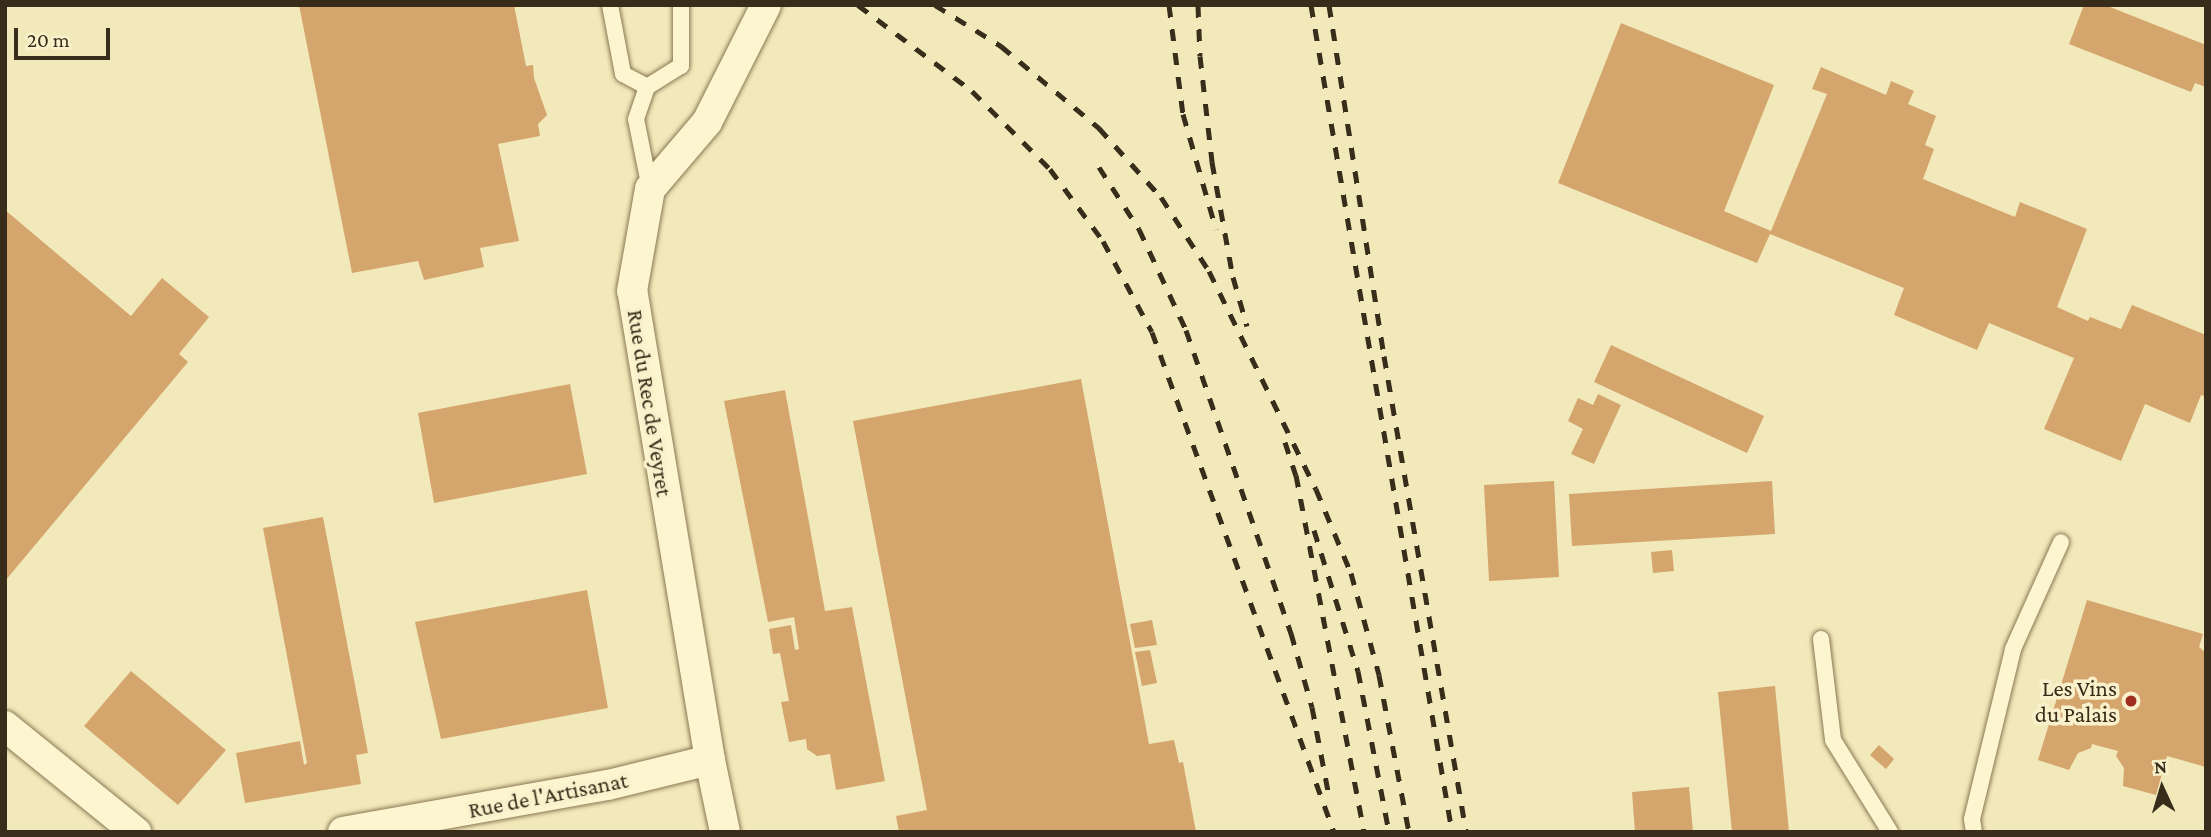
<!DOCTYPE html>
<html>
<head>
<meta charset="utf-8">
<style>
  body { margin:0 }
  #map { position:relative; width:2211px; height:837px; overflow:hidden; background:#f2e9bb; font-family:"Crimson Pro",serif }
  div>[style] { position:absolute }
  .building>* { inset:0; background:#d4a56d }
  .roads { filter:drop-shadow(0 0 2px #8a7853) drop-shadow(0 0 2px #8a7853) }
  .service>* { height:16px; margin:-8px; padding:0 8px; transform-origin:8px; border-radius:8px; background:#fcf5cf }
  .minor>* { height:30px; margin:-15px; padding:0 15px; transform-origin:15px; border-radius:15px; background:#fcf5cf }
  .rail>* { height:5px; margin-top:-2.5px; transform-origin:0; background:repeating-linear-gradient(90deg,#382c1a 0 12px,transparent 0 24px) }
  .dots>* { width:19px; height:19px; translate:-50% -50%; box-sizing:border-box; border:4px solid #f9f1cb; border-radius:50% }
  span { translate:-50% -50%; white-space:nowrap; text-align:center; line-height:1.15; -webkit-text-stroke:7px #f9f1cb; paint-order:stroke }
  .street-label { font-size:23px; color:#382c1a }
  .poi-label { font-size:23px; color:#382c1a }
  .right { translate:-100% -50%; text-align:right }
  .frame { position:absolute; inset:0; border:7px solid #382c1a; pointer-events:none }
  .north { position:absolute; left:2127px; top:753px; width:70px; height:70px; -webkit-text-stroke:5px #f9f1cb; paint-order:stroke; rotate:356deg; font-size:19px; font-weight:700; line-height:28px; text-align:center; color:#382c1a }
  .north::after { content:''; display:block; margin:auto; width:24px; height:32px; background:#382c1a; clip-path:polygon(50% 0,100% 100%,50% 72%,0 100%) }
  .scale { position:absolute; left:14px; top:28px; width:96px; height:32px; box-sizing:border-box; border:4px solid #382c1a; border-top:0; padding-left:9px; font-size:21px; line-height:24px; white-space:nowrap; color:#382c1a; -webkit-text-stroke:5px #f9f1cb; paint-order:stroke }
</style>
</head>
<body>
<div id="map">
  <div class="building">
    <i style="clip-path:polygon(299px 5px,514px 5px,526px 66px,533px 65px,534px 78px,547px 115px,538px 124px,540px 136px,498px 144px,519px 241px,480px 248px,484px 267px,424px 280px,418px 261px,352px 273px)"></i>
    <i style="clip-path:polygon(2084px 5px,2105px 5px,2206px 45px,2206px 87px,2195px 83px,2191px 92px,2069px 44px)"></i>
    <i style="clip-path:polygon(1621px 23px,1774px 85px,1724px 211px,1771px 231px,1827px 94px,1812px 89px,1821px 67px,1886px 95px,1891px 81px,1914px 91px,1908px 104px,1936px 116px,1925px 145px,1934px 149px,1923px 179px,2015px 217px,2020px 202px,2087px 229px,2057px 307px,2088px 321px,2090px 317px,2121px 329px,2132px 305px,2206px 335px,2206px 397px,2201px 395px,2190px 423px,2145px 404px,2121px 461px,2044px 429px,2074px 358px,1989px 323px,1977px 350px,1894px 315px,1904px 288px,1770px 234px,1757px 263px,1558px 183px)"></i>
    <i style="clip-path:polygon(5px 210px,131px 316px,162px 278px,209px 317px,179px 354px,188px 362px,5px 581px)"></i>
    <i style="clip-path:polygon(1611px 345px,1764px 416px,1747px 453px,1594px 382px)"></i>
    <i style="clip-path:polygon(1081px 379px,1149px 744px,1174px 740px,1179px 763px,1183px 762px,1196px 832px,899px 832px,896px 816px,927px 810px,853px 421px)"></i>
    <i style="clip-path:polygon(570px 384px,587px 474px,434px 503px,418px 413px)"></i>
    <i style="clip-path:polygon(785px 390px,825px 611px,852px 607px,885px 781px,836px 790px,830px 754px,817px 756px,807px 749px,806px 739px,789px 742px,781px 702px,789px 701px,780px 653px,773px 654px,769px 629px,791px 625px,795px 650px,799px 649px,794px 617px,768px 622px,724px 401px)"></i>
    <i style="clip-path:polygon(1598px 394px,1621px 405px,1594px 464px,1571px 454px,1583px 429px,1568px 421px,1578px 398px,1593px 405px)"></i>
    <i style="clip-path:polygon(1554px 481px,1559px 577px,1489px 581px,1484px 485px)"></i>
    <i style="clip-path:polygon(1772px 481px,1775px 534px,1572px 546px,1569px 494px)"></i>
    <i style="clip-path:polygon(323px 517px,368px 753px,356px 755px,361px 784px,245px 803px,236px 753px,300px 741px,304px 765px,307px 763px,263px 528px)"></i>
    <i style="clip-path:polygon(1672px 550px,1674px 571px,1653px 573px,1651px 552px)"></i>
    <i style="clip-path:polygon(587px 590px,608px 708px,441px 739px,415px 622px)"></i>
    <i style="clip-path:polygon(2087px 600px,2203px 634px,2199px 647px,2206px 653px,2206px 767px,2167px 756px,2156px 795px,2123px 786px,2124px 768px,2116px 756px,2118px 751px,2092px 744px,2091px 748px,2078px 753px,2069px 770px,2038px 760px)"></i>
    <i style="clip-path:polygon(1152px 620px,1157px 645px,1135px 648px,1130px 624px)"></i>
    <i style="clip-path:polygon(1150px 650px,1157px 683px,1142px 686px,1135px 652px)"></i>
    <i style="clip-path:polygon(131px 671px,226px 750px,178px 805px,84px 726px)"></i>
    <i style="clip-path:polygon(1775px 686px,1789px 832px,1732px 832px,1718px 692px)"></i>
    <i style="clip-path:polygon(1879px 745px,1894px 759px,1886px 769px,1870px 755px)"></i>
    <i style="clip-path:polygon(1689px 787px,1693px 832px,1635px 832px,1632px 792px)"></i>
  </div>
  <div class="roads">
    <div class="service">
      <i style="left:610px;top:5px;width:70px;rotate:79.3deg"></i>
      <i style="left:623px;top:74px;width:27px;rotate:28deg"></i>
      <i style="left:650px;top:189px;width:71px;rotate:-101.3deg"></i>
      <i style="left:636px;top:119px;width:34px;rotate:-71deg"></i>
      <i style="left:647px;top:87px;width:40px;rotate:-32deg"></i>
      <i style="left:681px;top:66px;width:61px;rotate:-90deg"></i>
      <i style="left:1821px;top:639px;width:102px;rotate:83.2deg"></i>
      <i style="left:1833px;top:740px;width:108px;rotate:58.2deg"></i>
      <i style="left:1974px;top:832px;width:13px;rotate:-99deg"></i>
      <i style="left:1972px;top:819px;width:175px;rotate:-76.4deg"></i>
      <i style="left:2013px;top:649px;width:117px;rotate:-65.8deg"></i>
    </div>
    <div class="minor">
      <i style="left:5px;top:726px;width:169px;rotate:39deg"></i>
      <i style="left:343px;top:832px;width:269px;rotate:-10.1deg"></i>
      <i style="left:608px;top:785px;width:105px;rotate:-13.8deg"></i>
      <i style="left:725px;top:832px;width:74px;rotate:-101.8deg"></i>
      <i style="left:710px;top:760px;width:475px;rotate:-99.4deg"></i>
      <i style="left:632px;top:291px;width:104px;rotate:-80deg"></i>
      <i style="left:650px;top:189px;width:88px;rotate:-49.6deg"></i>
      <i style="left:707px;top:122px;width:131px;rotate:-63.2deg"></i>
    </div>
  </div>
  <div class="rail">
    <i style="left:858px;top:5px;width:143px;rotate:37deg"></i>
    <i style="left:972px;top:91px;width:110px;rotate:45deg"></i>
    <i style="left:1050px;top:169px;width:89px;rotate:53.6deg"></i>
    <i style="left:1103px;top:241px;width:103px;rotate:61.7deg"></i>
    <i style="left:1152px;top:332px;width:532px;rotate:70deg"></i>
    <i style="left:935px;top:5px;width:78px;rotate:31.8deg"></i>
    <i style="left:1001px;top:46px;width:128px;rotate:39.9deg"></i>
    <i style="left:1099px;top:128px;width:93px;rotate:48.1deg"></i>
    <i style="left:1161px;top:197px;width:88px;rotate:57deg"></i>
    <i style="left:1209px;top:271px;width:243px;rotate:63.9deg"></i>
    <i style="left:1316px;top:489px;width:91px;rotate:67.4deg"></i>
    <i style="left:1351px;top:573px;width:106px;rotate:74.6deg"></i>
    <i style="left:1379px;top:675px;width:160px;rotate:79.2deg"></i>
    <i style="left:1169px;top:5px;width:110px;rotate:82.7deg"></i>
    <i style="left:1183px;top:114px;width:120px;rotate:74deg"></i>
    <i style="left:1198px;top:5px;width:51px;rotate:87.8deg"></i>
    <i style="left:1200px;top:56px;width:107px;rotate:83.5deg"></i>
    <i style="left:1212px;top:162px;width:117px;rotate:79.7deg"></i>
    <i style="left:1233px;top:277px;width:51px;rotate:74.1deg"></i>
    <i style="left:1311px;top:5px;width:839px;rotate:80.32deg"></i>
    <i style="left:1329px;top:5px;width:355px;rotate:81.1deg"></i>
    <i style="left:1384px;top:356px;width:483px;rotate:80.2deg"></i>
    <i style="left:1099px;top:167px;width:74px;rotate:57.2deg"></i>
    <i style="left:1139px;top:229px;width:111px;rotate:65deg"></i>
    <i style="left:1186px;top:330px;width:321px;rotate:70.9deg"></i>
    <i style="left:1291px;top:633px;width:77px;rotate:74.2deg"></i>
    <i style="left:1312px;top:707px;width:96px;rotate:79.2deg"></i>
    <i style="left:1285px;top:442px;width:35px;rotate:72deg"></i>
    <i style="left:1296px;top:475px;width:363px;rotate:79.2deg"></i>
    <i style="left:1314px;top:530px;width:148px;rotate:72.7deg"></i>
    <i style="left:1358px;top:671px;width:164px;rotate:79.1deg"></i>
  </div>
  <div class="dots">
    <i style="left:2131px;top:701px;background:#9f2e1e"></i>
  </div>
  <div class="street-label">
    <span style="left:650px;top:403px;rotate:81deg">Rue du Rec de Veyret</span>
    <span style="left:548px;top:795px;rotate:-11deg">Rue de l'Artisanat</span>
  </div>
  <div class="poi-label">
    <span class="right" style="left:2117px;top:701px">Les Vins<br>du Palais</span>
  </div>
  <div class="frame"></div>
  <div class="north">N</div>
  <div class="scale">20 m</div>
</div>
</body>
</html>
